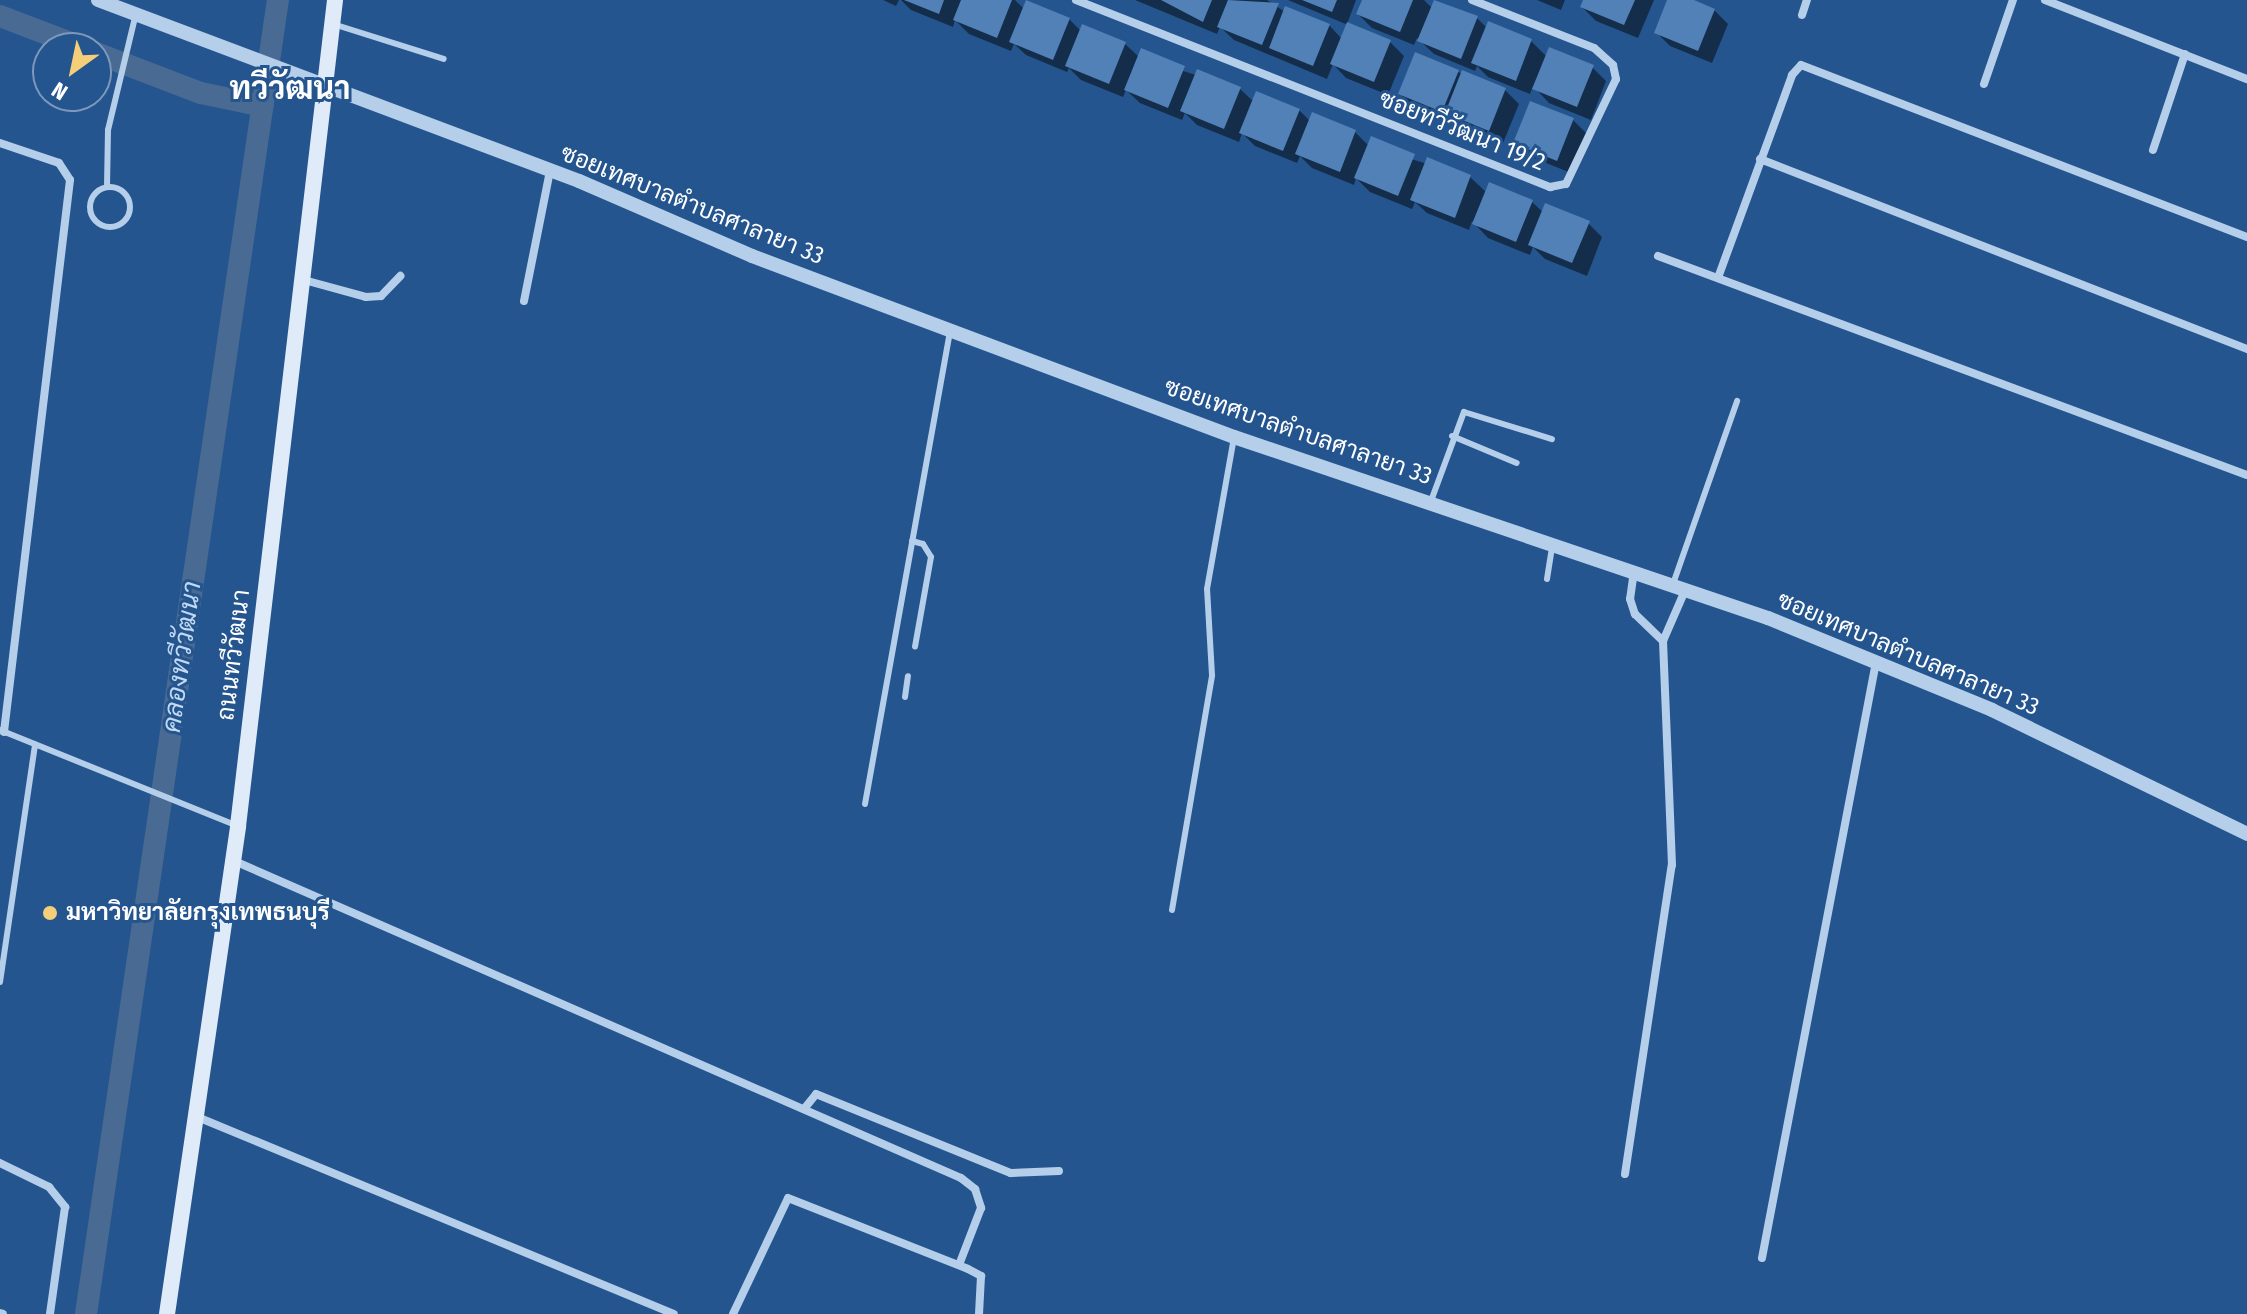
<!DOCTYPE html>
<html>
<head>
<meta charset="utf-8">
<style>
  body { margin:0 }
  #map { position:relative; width:2247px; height:1314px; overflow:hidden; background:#25558e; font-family:"Fira Sans Condensed",Sarabun,sans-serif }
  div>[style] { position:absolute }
  .shadow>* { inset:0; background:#0007 }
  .canal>* { height:22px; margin:-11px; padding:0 11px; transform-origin:11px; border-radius:11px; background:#496b93 }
  .building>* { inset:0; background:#5181b7 }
  .service>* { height:6px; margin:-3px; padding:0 3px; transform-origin:3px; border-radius:3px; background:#b5cfeb }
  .service>.ring { margin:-3px; padding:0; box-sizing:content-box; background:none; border:6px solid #b5cfeb; border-radius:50% }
  .minor>* { height:8px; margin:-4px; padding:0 4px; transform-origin:4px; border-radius:4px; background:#b5cfeb }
  .tertiary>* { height:14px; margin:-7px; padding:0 7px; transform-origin:7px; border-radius:7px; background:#b5cfeb }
  .secondary>* { height:16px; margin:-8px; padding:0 8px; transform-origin:8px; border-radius:8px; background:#e0ebf9 }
  .dots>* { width:22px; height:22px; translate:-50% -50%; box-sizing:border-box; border:4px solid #25558e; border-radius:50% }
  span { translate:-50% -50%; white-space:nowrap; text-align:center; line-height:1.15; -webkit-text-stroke:6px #25558e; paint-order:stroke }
  .street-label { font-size:24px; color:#fff }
  .poi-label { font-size:24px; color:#fff; font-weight:700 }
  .left { translate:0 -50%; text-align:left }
  .water-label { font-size:26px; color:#c1d9f2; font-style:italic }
  .district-label { font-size:32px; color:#fff; font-weight:700 }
  .north { position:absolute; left:32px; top:32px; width:80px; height:80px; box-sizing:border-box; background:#25558e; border:2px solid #7c99bb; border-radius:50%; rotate:213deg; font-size:22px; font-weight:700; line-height:32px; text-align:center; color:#fff }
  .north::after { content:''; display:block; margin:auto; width:28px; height:36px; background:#f5ce79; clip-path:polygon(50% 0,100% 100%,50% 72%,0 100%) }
</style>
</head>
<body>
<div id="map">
  <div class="shadow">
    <i style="clip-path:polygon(883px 0,899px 0,896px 6px)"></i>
    <i style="clip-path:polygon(901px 0,1015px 0,1024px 9px,1069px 19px,1081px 31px,1125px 44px,1139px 57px,1240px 89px,1254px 102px,1299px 110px,1311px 122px,1355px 132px,1369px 146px,1470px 177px,1487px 193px,1532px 202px,1544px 213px,1588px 223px,1602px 237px,1587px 276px,1545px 259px,1533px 247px,1530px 255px,1488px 238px,1472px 221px,1469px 230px,1427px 213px,1415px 202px,1412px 209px,1370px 192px,1356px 178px,1354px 185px,1312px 168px,1300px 156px,1297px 163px,1255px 146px,1242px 133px,1239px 142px,1197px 125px,1185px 113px,1182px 120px,1140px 103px,1126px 90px,1123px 97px,1081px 80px,1069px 68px,1067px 72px,1026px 55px,1014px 44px,1011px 51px,969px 34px,955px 20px,953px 27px,911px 10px)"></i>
    <i style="clip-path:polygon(1135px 0,1267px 0,1285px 12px,1329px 25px,1342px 39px,1348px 25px,1288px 0,1356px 0,1347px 24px,1390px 42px,1404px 56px,1388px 95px,1346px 78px,1333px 64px,1327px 79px,1234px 40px,1220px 27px,1217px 34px)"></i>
    <i style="clip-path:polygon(1364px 0,1424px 0,1432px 8px,1477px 18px,1487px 28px,1531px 41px,1547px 57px,1592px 67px,1606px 81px,1591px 120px,1549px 103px,1533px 86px,1530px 94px,1488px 77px,1477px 66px,1475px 71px,1434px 54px,1417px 38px,1414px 45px,1372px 28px,1358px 14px)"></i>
    <i style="clip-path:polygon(1537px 0,1565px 0,1561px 10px)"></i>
    <i style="clip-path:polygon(1585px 0,1654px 0,1638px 38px,1596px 21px,1582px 7px)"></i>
    <i style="clip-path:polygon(1669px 0,1688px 0,1714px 10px,1728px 24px,1712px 63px,1670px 46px,1656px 32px)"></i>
    <i style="clip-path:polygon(1458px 72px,1505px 90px,1519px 104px,1503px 143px,1414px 108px,1400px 94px)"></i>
    <i style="clip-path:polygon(1573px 120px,1587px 134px,1571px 173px,1529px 156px,1515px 142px)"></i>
  </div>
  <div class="canal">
    <i style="left:0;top:16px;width:90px;rotate:20.9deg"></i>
    <i style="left:96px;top:53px;width:112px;rotate:20.9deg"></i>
    <i style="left:201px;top:93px;width:63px;rotate:11.8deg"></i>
    <i style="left:86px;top:1314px;width:1328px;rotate:-81.69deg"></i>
  </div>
  <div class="building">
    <i style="clip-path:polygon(904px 0,944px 0,939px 14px)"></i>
    <i style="clip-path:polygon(961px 0,1012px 0,997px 38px,953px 20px)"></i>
    <i style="clip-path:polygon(1026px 0,1070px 18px,1053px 60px,1009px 42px)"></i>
    <i style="clip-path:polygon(1161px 0,1212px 0,1203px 22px)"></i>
    <i style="clip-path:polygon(1228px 0,1279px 3px,1262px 45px,1217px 27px)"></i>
    <i style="clip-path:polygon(1302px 0,1337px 0,1332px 12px)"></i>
    <i style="clip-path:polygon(1362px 0,1413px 0,1400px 32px,1356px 14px)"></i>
    <i style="clip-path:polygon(1434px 0,1478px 16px,1461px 59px,1417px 41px)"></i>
    <i style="clip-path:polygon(1583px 0,1635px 0,1624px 25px,1580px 7px)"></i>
    <i style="clip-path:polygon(1667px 0,1694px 0,1715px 9px,1698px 51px,1654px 33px)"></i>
    <i style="clip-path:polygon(1285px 6px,1330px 24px,1313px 66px,1269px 48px)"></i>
    <i style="clip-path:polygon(1488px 21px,1532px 39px,1516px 81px,1471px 63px)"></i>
    <i style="clip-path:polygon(1347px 22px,1391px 40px,1374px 82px,1330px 64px)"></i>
    <i style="clip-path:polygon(1082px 24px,1126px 42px,1109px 84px,1065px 66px)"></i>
    <i style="clip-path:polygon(1549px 47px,1594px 65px,1577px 107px,1532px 89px)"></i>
    <i style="clip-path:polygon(1141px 48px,1185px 66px,1168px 108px,1124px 90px)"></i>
    <i style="clip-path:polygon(1415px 52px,1459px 70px,1442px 112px,1398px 94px)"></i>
    <i style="clip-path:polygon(1197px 69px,1241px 87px,1224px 129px,1180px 111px)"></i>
    <i style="clip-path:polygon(1462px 70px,1506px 88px,1489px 131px,1445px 113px)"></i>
    <i style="clip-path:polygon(1256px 91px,1300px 109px,1283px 151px,1239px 133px)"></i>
    <i style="clip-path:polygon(1530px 101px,1574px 118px,1557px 161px,1513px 143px)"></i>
    <i style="clip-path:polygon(1312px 112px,1356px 130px,1340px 172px,1295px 154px)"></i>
    <i style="clip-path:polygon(1371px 136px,1415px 154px,1398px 196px,1354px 178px)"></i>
    <i style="clip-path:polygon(1427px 157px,1471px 175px,1455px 218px,1410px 200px)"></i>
    <i style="clip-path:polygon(1489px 182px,1533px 200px,1516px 242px,1472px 224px)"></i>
    <i style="clip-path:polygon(1545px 203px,1590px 221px,1572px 263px,1528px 245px)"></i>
  </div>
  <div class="service">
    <i style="left:333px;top:24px;width:116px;rotate:17.5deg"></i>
    <i class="ring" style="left:90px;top:187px;width:34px;height:34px"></i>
    <i style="left:107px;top:187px;width:57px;rotate:-89deg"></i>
    <i style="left:108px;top:130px;width:120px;rotate:-76.5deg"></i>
    <i style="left:1452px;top:436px;width:70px;rotate:22.6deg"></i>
    <i style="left:1431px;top:501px;width:95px;rotate:-69.7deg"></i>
    <i style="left:1464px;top:412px;width:92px;rotate:17.1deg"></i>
    <i style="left:912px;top:541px;width:11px;rotate:15deg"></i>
    <i style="left:923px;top:544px;width:15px;rotate:58deg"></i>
    <i style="left:931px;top:557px;width:91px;rotate:100.1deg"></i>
    <i style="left:1547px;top:579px;width:32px;rotate:-81deg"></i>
    <i style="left:1673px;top:584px;width:194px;rotate:-70.7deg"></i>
    <i style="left:905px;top:697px;width:21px;rotate:-82deg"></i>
    <i style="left:0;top:730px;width:257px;rotate:22deg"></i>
    <i style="left:865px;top:804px;width:479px;rotate:-79.8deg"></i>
    <i style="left:1172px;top:910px;width:238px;rotate:-80.3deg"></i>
    <i style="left:1212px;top:675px;width:86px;rotate:-93.3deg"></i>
    <i style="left:1207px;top:589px;width:154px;rotate:-79.9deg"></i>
    <i style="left:0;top:982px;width:240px;rotate:-81.6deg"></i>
  </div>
  <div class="minor">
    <i style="left:1076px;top:0;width:510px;rotate:21.53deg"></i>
    <i style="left:1550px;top:187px;width:16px;rotate:-11deg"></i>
    <i style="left:1566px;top:184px;width:116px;rotate:-64.5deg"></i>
    <i style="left:1616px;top:79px;width:14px;rotate:-102deg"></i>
    <i style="left:1613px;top:65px;width:25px;rotate:-138deg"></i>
    <i style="left:1594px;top:48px;width:131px;rotate:-158.5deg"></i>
    <i style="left:2045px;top:0;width:217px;rotate:21.4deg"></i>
    <i style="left:1802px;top:15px;width:16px;rotate:-72deg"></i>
    <i style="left:1984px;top:84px;width:89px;rotate:-71deg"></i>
    <i style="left:0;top:143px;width:62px;rotate:18.7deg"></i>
    <i style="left:59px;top:163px;width:20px;rotate:57deg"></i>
    <i style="left:70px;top:180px;width:556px;rotate:96.82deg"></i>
    <i style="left:2153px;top:150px;width:101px;rotate:-71.6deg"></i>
    <i style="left:1760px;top:159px;width:523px;rotate:21.31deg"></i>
    <i style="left:1658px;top:256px;width:628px;rotate:20.4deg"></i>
    <i style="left:1719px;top:275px;width:213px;rotate:-69.9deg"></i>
    <i style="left:1792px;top:75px;width:13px;rotate:-48deg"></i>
    <i style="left:1801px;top:65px;width:478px;rotate:21.1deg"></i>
    <i style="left:304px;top:280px;width:64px;rotate:15.3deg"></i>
    <i style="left:366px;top:297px;width:15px;rotate:-4deg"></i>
    <i style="left:381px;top:296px;width:28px;rotate:-46deg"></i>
    <i style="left:524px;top:301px;width:133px;rotate:-78.7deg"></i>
    <i style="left:1634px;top:571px;width:28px;rotate:98deg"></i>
    <i style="left:1630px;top:599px;width:16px;rotate:72deg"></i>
    <i style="left:1635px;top:614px;width:39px;rotate:44deg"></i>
    <i style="left:232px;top:860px;width:795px;rotate:23.57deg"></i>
    <i style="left:961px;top:1178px;width:18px;rotate:38deg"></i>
    <i style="left:975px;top:1189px;width:20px;rotate:72deg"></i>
    <i style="left:981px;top:1208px;width:61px;rotate:111.1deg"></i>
    <i style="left:804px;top:1109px;width:19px;rotate:-51deg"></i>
    <i style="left:816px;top:1094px;width:210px;rotate:22.1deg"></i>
    <i style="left:1011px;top:1173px;width:48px;rotate:-2.4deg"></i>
    <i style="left:195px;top:1116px;width:518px;rotate:22.46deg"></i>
    <i style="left:0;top:1163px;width:55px;rotate:26.1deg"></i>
    <i style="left:49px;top:1187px;width:26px;rotate:51deg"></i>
    <i style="left:65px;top:1207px;width:108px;rotate:98deg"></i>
    <i style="left:1625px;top:1174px;width:313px;rotate:-81.4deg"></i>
    <i style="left:1672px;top:865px;width:224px;rotate:-92.3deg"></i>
    <i style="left:1663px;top:641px;width:58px;rotate:-66.5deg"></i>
    <i style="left:1762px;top:1258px;width:607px;rotate:-79.17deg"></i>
    <i style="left:0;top:1313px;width:3px;rotate:18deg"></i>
    <i style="left:733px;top:1314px;width:128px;rotate:-64.6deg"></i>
    <i style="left:788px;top:1198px;width:193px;rotate:21.5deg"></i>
    <i style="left:968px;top:1269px;width:15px;rotate:28deg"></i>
    <i style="left:981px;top:1276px;width:38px;rotate:93deg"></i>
  </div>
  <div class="tertiary">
    <i style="left:98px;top:0;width:514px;rotate:20.62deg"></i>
    <i style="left:579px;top:181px;width:189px;rotate:23.4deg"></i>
    <i style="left:752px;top:256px;width:515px;rotate:20.58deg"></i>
    <i style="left:1234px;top:437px;width:564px;rotate:18.72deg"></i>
    <i style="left:1768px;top:618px;width:242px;rotate:22.3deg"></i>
    <i style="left:1992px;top:710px;width:284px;rotate:25.9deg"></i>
  </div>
  <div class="secondary">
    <i style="left:167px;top:1314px;width:493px;rotate:-81.7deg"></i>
    <i style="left:238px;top:826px;width:832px;rotate:-83.3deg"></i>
  </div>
  <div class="dots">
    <i style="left:50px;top:913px;background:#f5ce79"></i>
  </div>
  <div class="street-label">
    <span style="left:1462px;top:131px;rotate:22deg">ซอยทวีวัฒนา 19/2</span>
    <span style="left:692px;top:205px;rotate:22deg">ซอยเทศบาลตำบลศาลายา 33</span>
    <span style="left:1298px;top:432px;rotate:19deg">ซอยเทศบาลตำบลศาลายา 33</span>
    <span style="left:1908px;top:654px;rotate:23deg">ซอยเทศบาลตำบลศาลายา 33</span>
    <span style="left:234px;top:655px;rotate:-83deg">ถนนทวีวัฒนา</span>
  </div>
  <div class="poi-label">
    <span class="left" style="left:66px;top:913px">มหาวิทยาลัยกรุงเทพธนบุรี</span>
  </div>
  <div class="water-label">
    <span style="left:182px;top:657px;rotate:-82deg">คลองทวีวัฒนา</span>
  </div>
  <div class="district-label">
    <span style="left:290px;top:88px">ทวีวัฒนา</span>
  </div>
  <div class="north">N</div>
</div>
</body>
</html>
